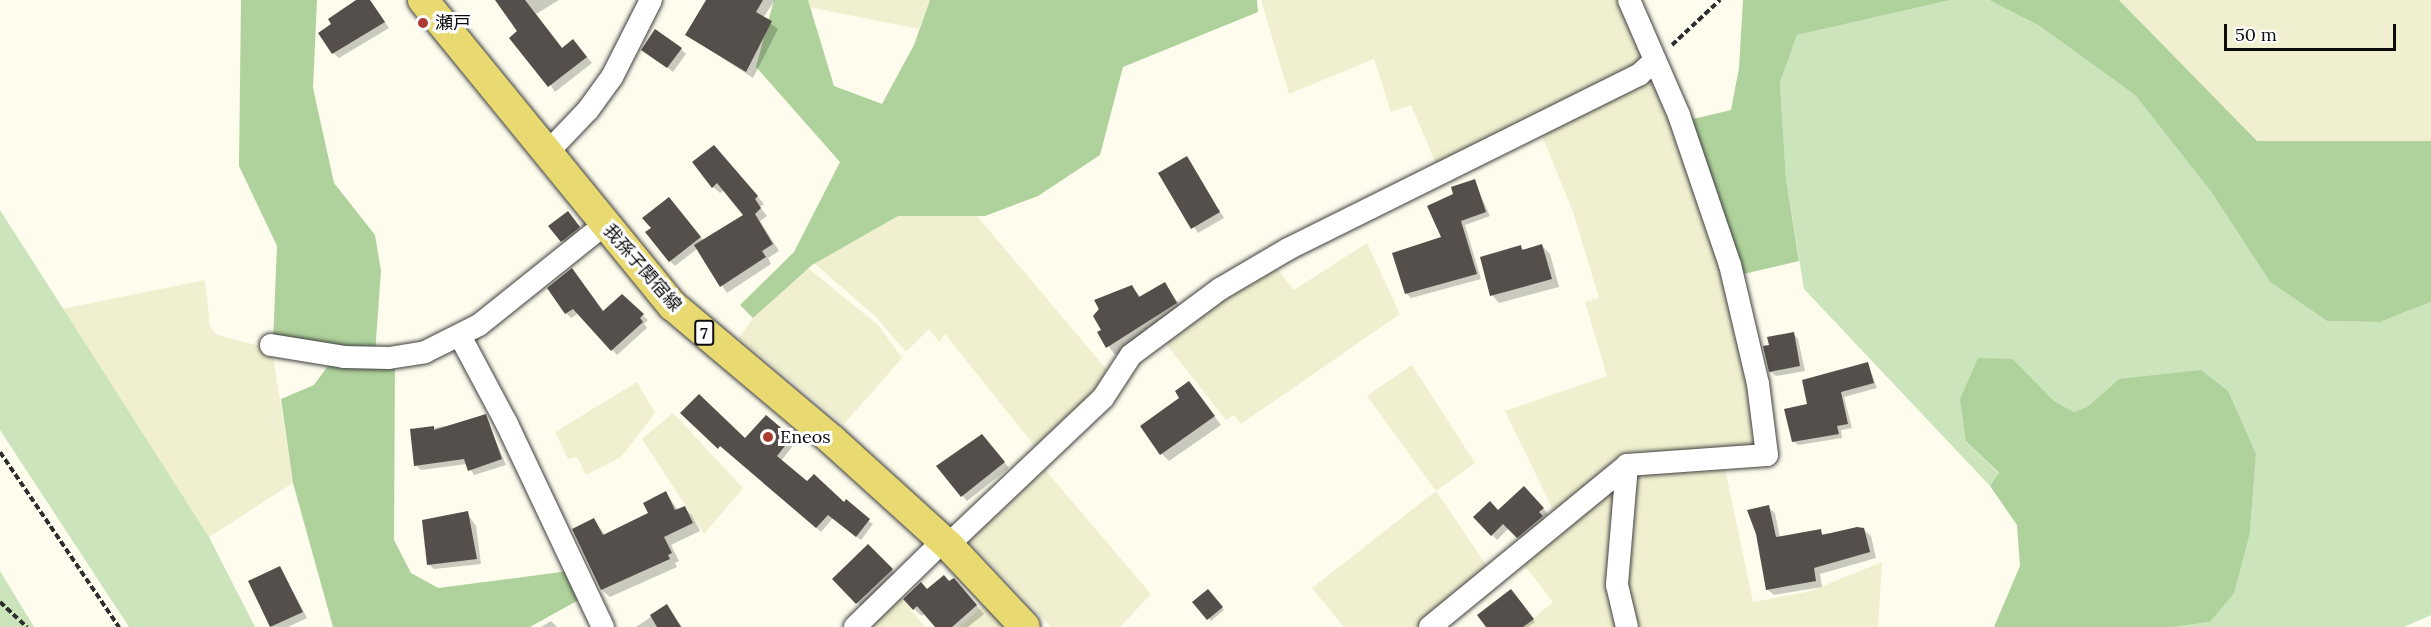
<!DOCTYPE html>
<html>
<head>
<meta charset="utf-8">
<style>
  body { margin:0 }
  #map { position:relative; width:2431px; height:627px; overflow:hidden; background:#fdfced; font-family:Lora,"Noto Sans JP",serif }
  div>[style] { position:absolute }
  .farmland>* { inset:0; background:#f0f0d0 }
  .green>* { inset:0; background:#cce4bb }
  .forest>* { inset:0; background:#afd29c }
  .shadow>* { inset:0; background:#0003 }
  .building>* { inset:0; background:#544f4a }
  .path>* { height:4px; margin-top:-2px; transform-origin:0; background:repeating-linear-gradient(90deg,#2e2e2e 0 6px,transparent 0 9px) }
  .roads { filter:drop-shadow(0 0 2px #3f3f3f) drop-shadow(0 0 2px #3f3f3f) }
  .minor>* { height:22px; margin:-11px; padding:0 11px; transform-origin:11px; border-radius:11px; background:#fff }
  .major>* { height:30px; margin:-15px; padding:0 15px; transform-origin:15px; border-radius:15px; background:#e9d971 }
  .dots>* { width:16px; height:16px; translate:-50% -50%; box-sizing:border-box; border:3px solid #fff; border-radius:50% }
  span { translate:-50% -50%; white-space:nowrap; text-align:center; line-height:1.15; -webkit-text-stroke:6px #fff; paint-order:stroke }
  .shield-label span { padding:2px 4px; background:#fff; border:2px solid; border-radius:4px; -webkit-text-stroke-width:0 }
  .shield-label { font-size:16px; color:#0c0c0c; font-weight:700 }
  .poi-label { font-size:18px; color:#0c0c0c }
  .left { translate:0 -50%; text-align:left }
  .street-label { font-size:18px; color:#0c0c0c }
  .scale { position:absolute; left:2224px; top:24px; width:172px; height:27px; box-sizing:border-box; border:3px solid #0c0c0c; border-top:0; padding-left:8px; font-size:18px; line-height:21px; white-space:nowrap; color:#0c0c0c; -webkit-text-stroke:4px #fff; paint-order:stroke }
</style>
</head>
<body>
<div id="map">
  <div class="farmland">
    <i style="clip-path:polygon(808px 0,930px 0,919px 29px,808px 7px)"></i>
    <i style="clip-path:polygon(1261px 0,1623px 0,1643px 50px,1636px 72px,1439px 170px,1411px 105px,1391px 112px,1374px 59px,1289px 94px)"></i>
    <i style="clip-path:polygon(2119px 0,2431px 0,2431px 141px,2257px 141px)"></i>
    <i style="clip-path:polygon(1641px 82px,1657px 84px,1737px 308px,1762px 449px,1653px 454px,1556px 516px,1505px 411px,1607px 376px,1585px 302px,1599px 298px,1573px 212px,1541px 133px)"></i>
    <i style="clip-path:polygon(898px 216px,977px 216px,1107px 370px,1088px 404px,1037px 449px,945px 334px,939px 342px,929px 329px,906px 352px,876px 317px,814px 263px)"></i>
    <i style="clip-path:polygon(1367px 243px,1400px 314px,1241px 424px,1234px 415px,1226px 420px,1162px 339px,1274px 265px,1294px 290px)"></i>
    <i style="clip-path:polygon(808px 268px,879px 326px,902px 358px,844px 424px,739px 338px,753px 318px)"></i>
    <i style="clip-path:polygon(205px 280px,210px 326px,217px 335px,272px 349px,293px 483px,209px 537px,62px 309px)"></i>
    <i style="clip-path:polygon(1412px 365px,1475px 463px,1436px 491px,1489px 569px,1419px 627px,1344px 627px,1312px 588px,1436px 491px,1367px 396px)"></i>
    <i style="clip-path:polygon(637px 382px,655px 413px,621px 457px,586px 475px,577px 457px,568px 459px,555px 432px)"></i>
    <i style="clip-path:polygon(673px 413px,743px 488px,704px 534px,642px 439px)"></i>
    <i style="clip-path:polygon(1724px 463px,1753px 602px,1811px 591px,1882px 562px,1878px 627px,1632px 627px,1623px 601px,1633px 469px)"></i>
    <i style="clip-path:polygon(1041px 465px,1151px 594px,1120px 627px,1051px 627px,970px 542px,971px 530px)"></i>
    <i style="clip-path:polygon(1617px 481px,1622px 627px,1523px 627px,1553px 602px,1520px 560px)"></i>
    <i style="clip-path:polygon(899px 595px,925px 627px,872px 627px,870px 623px)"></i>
    <i style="clip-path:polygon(985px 605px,1006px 627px,959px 627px)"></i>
  </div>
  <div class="green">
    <i style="clip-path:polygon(1951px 0,1989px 0,2038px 25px,2135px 95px,2212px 193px,2270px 282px,2327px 321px,2380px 322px,2431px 302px,2431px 615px,2404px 627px,2173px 627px,2210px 622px,2233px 593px,2250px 533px,2256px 454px,2242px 425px,2119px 379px,2087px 407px,2074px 412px,2054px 401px,2013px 359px,1966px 441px,1999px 474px,1990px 486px,1804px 289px,1786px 179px,1780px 83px,1797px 35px)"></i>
    <i style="clip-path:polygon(0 210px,209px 537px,255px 627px,129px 627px,0 430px)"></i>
    <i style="clip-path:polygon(0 571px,34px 627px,0 627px)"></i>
  </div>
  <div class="forest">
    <i style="clip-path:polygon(241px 0,317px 0,313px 88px,334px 183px,375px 235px,381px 271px,375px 354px,273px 342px,277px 246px,239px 166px)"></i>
    <i style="clip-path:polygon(774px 0,808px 0,834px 86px,882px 104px,914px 45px,930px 0,1257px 0,1258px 12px,1123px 67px,1100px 155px,1038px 196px,985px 216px,898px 216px,812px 265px,753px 318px,740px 305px,794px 252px,840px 162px,756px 67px)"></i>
    <i style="clip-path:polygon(1743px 0,1951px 0,1797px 35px,1780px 83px,1786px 179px,1799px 261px,1739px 275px,1689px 120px,1731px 110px,1739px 68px)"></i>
    <i style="clip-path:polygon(1989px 0,2119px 0,2257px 141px,2431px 141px,2431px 302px,2380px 322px,2327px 321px,2270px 282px,2212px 193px,2135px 95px,2038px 25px)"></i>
    <i style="clip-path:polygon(1978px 358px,2013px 359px,2054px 401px,2074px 412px,2087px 407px,2119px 379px,2201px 370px,2228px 391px,2256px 454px,2250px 533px,2234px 593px,2210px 622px,2173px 627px,1994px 627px,2020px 566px,2017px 525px,1990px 486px,1999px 473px,1966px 441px,1960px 399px)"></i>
    <i style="clip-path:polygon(333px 359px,395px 363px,394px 540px,411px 573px,438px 588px,569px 571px,582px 598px,530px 627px,333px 627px,293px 483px,281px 399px,314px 385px)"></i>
  </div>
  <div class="shadow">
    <i style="clip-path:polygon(364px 0,372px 3px,389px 28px,339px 58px,333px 53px)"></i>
    <i style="clip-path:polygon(497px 0,559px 0,536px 14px,563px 49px,579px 47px,592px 63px,555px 92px)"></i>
    <i style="clip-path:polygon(708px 0,775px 0,763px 18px,778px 29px,753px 78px,687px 35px)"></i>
    <i style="clip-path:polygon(681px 49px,686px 54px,673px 72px,649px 53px)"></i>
    <i style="clip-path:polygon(720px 153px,764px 204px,760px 207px,767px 216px,760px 221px,779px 251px,768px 258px,771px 264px,727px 293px,698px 248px,675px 266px,670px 261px,674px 204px,704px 241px,745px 216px,724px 190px,720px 193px,713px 187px)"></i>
    <i style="clip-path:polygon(1186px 158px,1224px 218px,1198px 233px,1160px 174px)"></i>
    <i style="clip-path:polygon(1474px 180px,1490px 216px,1465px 225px,1481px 279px,1411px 298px,1406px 293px,1443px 238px,1455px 195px)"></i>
    <i style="clip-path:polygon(573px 218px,584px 233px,567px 246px,550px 226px)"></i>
    <i style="clip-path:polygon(1542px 246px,1550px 254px,1559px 287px,1499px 303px,1492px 295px,1521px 247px,1524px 251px)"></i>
    <i style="clip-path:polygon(572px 270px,604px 313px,622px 296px,648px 320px,644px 324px,647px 328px,617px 355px,579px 313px,571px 318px,566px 313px)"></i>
    <i style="clip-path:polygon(1165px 284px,1184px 311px,1115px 355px,1099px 333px,1103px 331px,1096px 301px,1132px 287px,1141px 297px)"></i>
    <i style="clip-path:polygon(1793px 333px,1798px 339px,1805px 371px,1776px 376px,1770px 371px,1771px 346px)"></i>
    <i style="clip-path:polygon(1868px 364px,1877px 388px,1844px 397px,1852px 428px,1841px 430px,1842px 438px,1798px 445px,1793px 441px)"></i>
    <i style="clip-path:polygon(1189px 383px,1221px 425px,1169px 461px,1162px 454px)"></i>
    <i style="clip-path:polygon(485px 415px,506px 465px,474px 475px,467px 464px,421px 470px,416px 465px,412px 431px,453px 425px)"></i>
    <i style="clip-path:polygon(687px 417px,745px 441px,766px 417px,796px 442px,781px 461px,808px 483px,873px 524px,861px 540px,833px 518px,821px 532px)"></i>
    <i style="clip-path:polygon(987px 441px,1009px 468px,967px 501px,938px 467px)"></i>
    <i style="clip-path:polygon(1524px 488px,1548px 514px,1543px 518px,1547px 522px,1523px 542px,1509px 528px,1497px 540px,1475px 517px,1498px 512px)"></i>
    <i style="clip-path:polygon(666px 493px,678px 510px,684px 508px,692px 515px,700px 531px,671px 545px,679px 561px,675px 563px,677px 567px,610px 597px,602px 590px,574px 530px,594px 520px,606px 536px,650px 514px)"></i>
    <i style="clip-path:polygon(1768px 507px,1775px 513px,1780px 538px,1864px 530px,1871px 536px,1876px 558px,1820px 574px,1822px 587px,1774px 595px,1767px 589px)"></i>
    <i style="clip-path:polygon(467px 513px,476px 526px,481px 564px,434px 569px,428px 564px)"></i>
    <i style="clip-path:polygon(868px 546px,897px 575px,863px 608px,834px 580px)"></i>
    <i style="clip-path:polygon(280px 567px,307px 618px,288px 627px,272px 627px,250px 582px)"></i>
    <i style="clip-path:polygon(961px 588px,984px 614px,968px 627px,937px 627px,925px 613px,922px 616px,914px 609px,928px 591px)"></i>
    <i style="clip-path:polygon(1208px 591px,1224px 610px,1211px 621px,1195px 602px)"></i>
    <i style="clip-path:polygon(1516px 597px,1535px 622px,1528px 627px,1488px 627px)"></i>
    <i style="clip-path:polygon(667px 606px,682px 627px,636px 627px)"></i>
    <i style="clip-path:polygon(551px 621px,557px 627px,541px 627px)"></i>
  </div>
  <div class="building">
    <i style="clip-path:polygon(356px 0,370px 0,385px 22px,332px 54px,318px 33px,331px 24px,328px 19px)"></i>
    <i style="clip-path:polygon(495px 0,525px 0,562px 48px,573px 39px,587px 57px,548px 87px,509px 38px,517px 31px)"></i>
    <i style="clip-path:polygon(706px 0,763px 0,756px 12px,772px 21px,746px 72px,685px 35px)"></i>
    <i style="clip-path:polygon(655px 29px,682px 48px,667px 68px,641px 50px)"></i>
    <i style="clip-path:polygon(714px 145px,758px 196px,755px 199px,761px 208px,755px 214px,773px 244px,762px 251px,766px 257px,720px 287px,694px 245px,743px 215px,717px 183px,712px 188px,692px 162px)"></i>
    <i style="clip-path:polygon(1187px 156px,1220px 212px,1191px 229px,1158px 173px)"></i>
    <i style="clip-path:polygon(1475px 179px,1486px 212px,1461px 221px,1477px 274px,1405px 294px,1392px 253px,1441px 237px,1427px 206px,1453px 194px,1451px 187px)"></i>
    <i style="clip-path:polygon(669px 197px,701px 237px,669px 262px,645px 232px,651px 228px,642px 218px)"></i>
    <i style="clip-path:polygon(568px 211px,580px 227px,561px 242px,548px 226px)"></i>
    <i style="clip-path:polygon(1542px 244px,1552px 279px,1490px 296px,1480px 257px,1521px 245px,1522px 250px)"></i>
    <i style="clip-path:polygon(572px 268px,603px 311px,622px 294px,644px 314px,640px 318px,643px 322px,611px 351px,573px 309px,565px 314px,547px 288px)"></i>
    <i style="clip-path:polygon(1165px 282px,1177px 303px,1106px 348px,1097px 332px,1101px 330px,1093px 316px,1099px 309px,1094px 300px,1132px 285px,1139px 297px)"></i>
    <i style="clip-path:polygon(1794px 332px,1800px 366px,1769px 372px,1763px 346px,1769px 345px,1767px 337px)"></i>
    <i style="clip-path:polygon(1868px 362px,1874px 383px,1841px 392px,1848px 424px,1837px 426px,1839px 434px,1792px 442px,1784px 409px,1807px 404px,1802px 380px)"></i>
    <i style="clip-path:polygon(1189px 381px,1215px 416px,1160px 455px,1140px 426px,1179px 398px,1175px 391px)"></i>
    <i style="clip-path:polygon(699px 394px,745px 438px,766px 415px,792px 437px,777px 456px,807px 481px,814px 474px,844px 502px,846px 499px,870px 519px,856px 537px,828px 515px,816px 528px,720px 446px,718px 449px,680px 413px)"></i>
    <i style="clip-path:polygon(486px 414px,502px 459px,468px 471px,464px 459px,414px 466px,410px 429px,434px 426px,434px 430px)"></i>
    <i style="clip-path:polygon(982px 434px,1005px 462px,961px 497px,936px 466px)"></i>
    <i style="clip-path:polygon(1524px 486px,1544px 508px,1539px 512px,1543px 516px,1517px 538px,1503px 524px,1491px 536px,1473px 517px,1490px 501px,1498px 510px)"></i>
    <i style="clip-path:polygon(666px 491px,675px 510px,685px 506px,693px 523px,664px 537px,672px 553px,668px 555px,670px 559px,601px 590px,572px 529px,594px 518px,603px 535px,648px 513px,643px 503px)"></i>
    <i style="clip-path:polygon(1769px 505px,1776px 537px,1821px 529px,1822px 535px,1857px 527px,1864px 528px,1870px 552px,1814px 568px,1816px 581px,1766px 590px,1756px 534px,1747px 510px)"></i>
    <i style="clip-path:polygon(468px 511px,477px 559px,427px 565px,422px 520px)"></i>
    <i style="clip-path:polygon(868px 544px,893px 569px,856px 604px,832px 579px)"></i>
    <i style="clip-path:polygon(280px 566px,303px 612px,270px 627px,248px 581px)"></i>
    <i style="clip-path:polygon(944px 575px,949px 581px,954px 578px,977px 605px,952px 627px,935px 627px,917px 606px,913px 610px,903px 599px,921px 582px,927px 589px)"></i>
    <i style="clip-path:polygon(1208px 589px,1223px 607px,1207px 620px,1192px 602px)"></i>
    <i style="clip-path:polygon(1511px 589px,1534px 619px,1523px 627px,1486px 627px,1477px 615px)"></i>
    <i style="clip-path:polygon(667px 604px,681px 627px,657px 627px,650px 615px)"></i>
  </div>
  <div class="path">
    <i style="left:1672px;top:45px;width:66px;rotate:-43.2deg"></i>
    <i style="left:0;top:452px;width:212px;rotate:55.8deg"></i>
    <i style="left:0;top:602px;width:37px;rotate:43deg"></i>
  </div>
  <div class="roads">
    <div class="minor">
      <i style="left:547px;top:153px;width:59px;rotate:-46.4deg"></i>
      <i style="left:588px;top:110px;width:41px;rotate:-54deg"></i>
      <i style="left:612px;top:77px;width:86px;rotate:-63.1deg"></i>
      <i style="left:460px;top:336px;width:98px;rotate:61.9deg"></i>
      <i style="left:506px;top:422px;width:227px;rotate:64.7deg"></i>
      <i style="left:271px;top:345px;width:74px;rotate:9.3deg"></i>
      <i style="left:344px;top:357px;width:45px;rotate:1.3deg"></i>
      <i style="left:389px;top:358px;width:36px;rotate:-9deg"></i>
      <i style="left:425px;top:352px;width:60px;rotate:-26.6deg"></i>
      <i style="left:479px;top:325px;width:160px;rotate:-38.7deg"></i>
      <i style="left:1627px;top:465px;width:120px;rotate:94.8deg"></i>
      <i style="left:1617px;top:585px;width:43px;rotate:76.6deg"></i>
      <i style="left:948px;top:545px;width:214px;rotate:-43.5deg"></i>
      <i style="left:1103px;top:398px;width:51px;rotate:-56.9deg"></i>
      <i style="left:1131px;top:355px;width:111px;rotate:-36.6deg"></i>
      <i style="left:1220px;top:289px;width:79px;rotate:-30.5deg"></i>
      <i style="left:1288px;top:249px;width:392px;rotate:-26.4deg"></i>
      <i style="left:1639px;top:75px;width:21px;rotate:-43deg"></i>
      <i style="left:855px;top:627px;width:123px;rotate:-44.3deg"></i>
      <i style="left:1430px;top:627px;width:255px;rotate:-39.4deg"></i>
      <i style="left:1627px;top:465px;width:140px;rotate:-4.1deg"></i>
      <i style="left:1767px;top:455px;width:72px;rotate:-97.2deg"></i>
      <i style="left:1758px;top:384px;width:122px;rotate:-103.2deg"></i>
      <i style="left:1730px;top:265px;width:158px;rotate:-108.8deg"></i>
      <i style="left:1679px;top:115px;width:125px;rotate:-113.5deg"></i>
    </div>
    <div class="major">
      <i style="left:423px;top:0;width:395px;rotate:50.8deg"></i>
      <i style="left:673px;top:306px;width:208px;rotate:40.1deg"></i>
      <i style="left:832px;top:440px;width:156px;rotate:42.2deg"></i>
      <i style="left:948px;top:545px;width:112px;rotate:46.8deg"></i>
    </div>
  </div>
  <div class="dots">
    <i style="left:423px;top:23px;background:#ac3b34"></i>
    <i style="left:768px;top:437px;background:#ac3b34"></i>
  </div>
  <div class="shield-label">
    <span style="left:704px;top:333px">7</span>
  </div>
  <div class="poi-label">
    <span class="left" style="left:435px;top:23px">瀬戸</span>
    <span class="left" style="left:780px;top:437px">Eneos</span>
  </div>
  <div class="street-label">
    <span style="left:642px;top:268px;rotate:49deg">我孫子関宿線</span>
  </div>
  <div class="scale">50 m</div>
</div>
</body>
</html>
